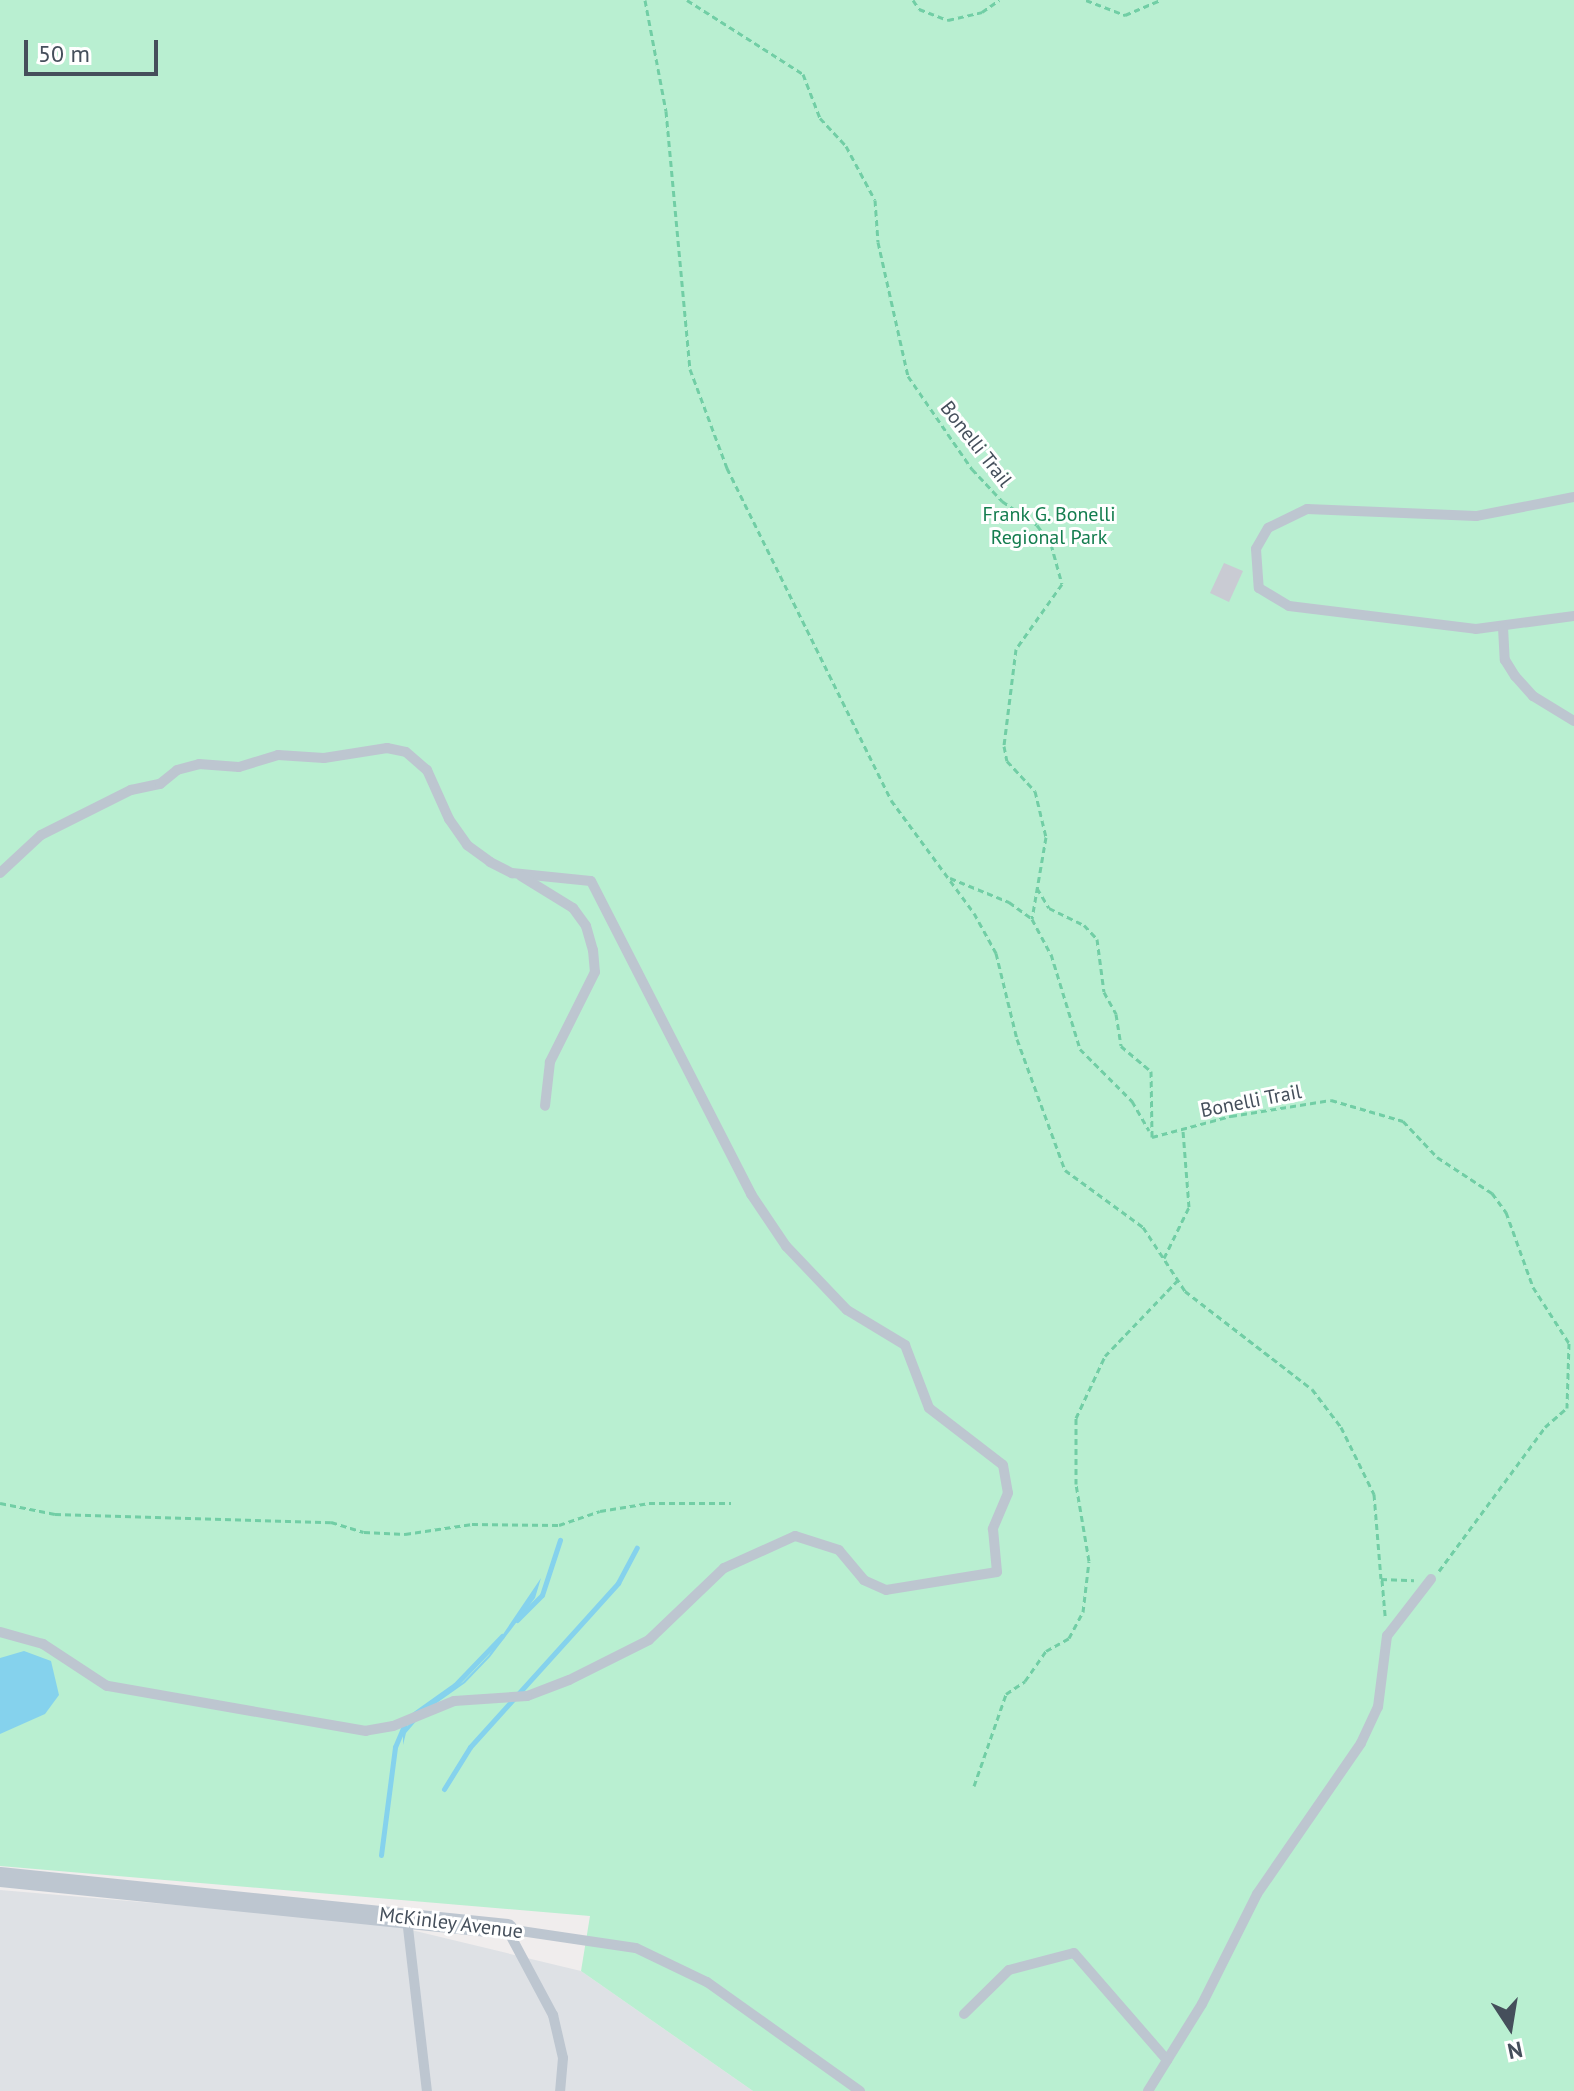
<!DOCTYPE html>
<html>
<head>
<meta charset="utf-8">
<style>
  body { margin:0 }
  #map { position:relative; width:1574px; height:2091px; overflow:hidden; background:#f0eded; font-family:"PT Sans",sans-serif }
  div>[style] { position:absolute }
  .airport>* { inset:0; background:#dee1e5 }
  .green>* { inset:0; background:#b9efd1 }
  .water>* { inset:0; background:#85d2ed }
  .stream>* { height:5px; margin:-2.5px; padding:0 2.5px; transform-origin:2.5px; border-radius:2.5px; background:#85d2ed }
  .building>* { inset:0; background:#c9cbd3 }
  .path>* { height:3px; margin-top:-1.5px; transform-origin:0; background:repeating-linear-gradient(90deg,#71cea5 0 6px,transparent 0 10px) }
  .lane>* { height:10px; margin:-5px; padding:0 5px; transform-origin:5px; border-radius:5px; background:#bdc6d0 }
  .street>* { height:20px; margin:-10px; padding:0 10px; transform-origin:10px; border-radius:10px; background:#bdc6d0 }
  span { translate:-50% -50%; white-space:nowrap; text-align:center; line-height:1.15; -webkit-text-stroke:6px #fff; paint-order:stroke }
  .street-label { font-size:20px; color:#454f5b }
  .park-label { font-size:20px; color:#147d4f }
  .north { position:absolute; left:1470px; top:1987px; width:80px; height:80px; -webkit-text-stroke:6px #fff; paint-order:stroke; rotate:168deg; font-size:22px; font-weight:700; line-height:32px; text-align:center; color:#454f5b }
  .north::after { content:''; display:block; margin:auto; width:28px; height:36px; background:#454f5b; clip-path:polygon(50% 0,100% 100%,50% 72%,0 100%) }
  .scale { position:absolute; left:24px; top:40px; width:134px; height:36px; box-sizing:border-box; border:4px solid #454f5b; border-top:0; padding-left:10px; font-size:24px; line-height:28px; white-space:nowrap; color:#454f5b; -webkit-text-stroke:6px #fff; paint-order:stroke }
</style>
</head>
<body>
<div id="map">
  <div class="airport">
    <i style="clip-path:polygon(0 1890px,378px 1922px,581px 1971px,753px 2091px,0 2091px)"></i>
  </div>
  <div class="green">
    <i style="clip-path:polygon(0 0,1574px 0,1574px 2091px,753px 2091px,581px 1971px,590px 1916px,0 1866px)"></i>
  </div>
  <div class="water">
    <i style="clip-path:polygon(541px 1578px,535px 1598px,490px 1657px,465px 1683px,424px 1712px,406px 1733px,403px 1745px,403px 1731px,421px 1711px,463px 1682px,489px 1655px)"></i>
    <i style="clip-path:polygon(24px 1651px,51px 1661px,59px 1695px,45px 1714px,0 1734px,0 1658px)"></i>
  </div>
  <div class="stream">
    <i style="left:517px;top:1620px;width:35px;rotate:-45deg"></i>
    <i style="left:542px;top:1595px;width:58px;rotate:-71.9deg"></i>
    <i style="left:414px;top:1714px;width:50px;rotate:-35.3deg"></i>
    <i style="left:455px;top:1685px;width:68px;rotate:-46.2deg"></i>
    <i style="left:444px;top:1789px;width:49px;rotate:-58.2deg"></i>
    <i style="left:470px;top:1747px;width:221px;rotate:-47.9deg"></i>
    <i style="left:618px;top:1583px;width:40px;rotate:-62deg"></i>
    <i style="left:381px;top:1855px;width:109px;rotate:-82.6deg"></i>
    <i style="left:395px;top:1747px;width:25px;rotate:-67deg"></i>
  </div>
  <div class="building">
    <i style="clip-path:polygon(1224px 563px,1243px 571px,1229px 602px,1210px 593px)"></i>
  </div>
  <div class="path">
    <i style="left:645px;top:0;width:113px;rotate:79.3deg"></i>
    <i style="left:666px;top:111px;width:259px;rotate:84.7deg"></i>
    <i style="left:690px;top:369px;width:106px;rotate:69.5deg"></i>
    <i style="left:727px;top:468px;width:370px;rotate:63.7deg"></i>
    <i style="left:891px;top:800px;width:140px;rotate:53.7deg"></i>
    <i style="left:974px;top:913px;width:46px;rotate:61.2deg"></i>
    <i style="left:996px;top:953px;width:89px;rotate:76.3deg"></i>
    <i style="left:1017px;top:1039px;width:140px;rotate:69.9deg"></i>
    <i style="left:1065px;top:1170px;width:97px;rotate:36.2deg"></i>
    <i style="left:1143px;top:1227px;width:77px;rotate:56.7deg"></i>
    <i style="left:1185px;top:1291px;width:160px;rotate:37.7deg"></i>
    <i style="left:1312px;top:1389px;width:48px;rotate:52.7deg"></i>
    <i style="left:1341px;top:1427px;width:75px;rotate:63.8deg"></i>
    <i style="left:1374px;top:1494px;width:85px;rotate:85.3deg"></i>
    <i style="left:1381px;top:1579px;width:33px;rotate:2deg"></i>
    <i style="left:687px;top:0;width:138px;rotate:32.5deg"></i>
    <i style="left:803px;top:74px;width:47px;rotate:68.9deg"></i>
    <i style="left:820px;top:118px;width:38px;rotate:47deg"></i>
    <i style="left:846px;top:146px;width:61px;rotate:61.8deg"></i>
    <i style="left:875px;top:200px;width:42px;rotate:85.9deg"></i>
    <i style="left:878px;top:242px;width:137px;rotate:77.4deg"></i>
    <i style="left:908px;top:376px;width:113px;rotate:55.5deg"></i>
    <i style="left:972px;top:469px;width:44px;rotate:46.8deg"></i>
    <i style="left:1002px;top:501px;width:42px;rotate:34.4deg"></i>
    <i style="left:1037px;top:525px;width:24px;rotate:54deg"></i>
    <i style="left:1051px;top:544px;width:41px;rotate:74.6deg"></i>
    <i style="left:1062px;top:584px;width:80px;rotate:125.3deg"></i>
    <i style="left:1016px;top:649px;width:98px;rotate:97.1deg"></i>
    <i style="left:1004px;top:746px;width:15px;rotate:79deg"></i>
    <i style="left:1007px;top:761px;width:41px;rotate:47deg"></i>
    <i style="left:1035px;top:791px;width:47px;rotate:76.6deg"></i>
    <i style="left:1046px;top:837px;width:83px;rotate:99.7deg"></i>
    <i style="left:1032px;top:919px;width:40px;rotate:62deg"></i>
    <i style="left:1051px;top:954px;width:99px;rotate:73deg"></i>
    <i style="left:1080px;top:1049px;width:74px;rotate:45deg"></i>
    <i style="left:1132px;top:1101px;width:34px;rotate:60deg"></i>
    <i style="left:913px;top:0;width:11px;rotate:56deg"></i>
    <i style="left:919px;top:9px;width:31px;rotate:21deg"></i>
    <i style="left:948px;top:20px;width:35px;rotate:-13deg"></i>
    <i style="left:982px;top:12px;width:21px;rotate:-35deg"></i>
    <i style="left:1086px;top:0;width:42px;rotate:21deg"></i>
    <i style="left:1125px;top:15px;width:39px;rotate:-23deg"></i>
    <i style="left:950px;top:878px;width:64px;rotate:22.1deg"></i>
    <i style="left:1009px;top:902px;width:29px;rotate:36deg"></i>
    <i style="left:1037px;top:888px;width:23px;rotate:59deg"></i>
    <i style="left:1049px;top:908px;width:39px;rotate:26deg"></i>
    <i style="left:1084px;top:925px;width:19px;rotate:47deg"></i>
    <i style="left:1097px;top:939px;width:53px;rotate:82.5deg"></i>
    <i style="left:1104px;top:992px;width:25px;rotate:61deg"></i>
    <i style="left:1116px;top:1014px;width:32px;rotate:81deg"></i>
    <i style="left:1121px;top:1046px;width:39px;rotate:40deg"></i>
    <i style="left:1151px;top:1071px;width:66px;rotate:89.1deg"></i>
    <i style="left:1152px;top:1137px;width:82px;rotate:-14.9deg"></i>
    <i style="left:1231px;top:1116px;width:101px;rotate:-9.1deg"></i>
    <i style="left:1331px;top:1100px;width:75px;rotate:16.3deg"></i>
    <i style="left:1403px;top:1121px;width:50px;rotate:46.6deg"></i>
    <i style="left:1437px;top:1157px;width:66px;rotate:33.2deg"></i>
    <i style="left:1492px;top:1193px;width:24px;rotate:54deg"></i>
    <i style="left:1506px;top:1212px;width:80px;rotate:70.2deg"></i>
    <i style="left:1533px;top:1287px;width:67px;rotate:57.3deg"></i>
    <i style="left:1569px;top:1343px;width:65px;rotate:91.8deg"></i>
    <i style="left:1164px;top:1258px;width:57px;rotate:-63.9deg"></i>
    <i style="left:1189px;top:1207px;width:77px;rotate:-94.5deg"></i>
    <i style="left:0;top:1503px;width:56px;rotate:11.3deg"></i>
    <i style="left:55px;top:1514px;width:276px;rotate:1.7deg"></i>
    <i style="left:331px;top:1522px;width:34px;rotate:17deg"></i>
    <i style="left:364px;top:1532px;width:41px;rotate:2.8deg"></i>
    <i style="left:405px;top:1534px;width:68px;rotate:-8.5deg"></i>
    <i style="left:472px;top:1524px;width:87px;rotate:0.7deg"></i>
    <i style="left:559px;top:1525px;width:43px;rotate:-18.9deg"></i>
    <i style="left:600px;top:1511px;width:50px;rotate:-9.3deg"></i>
    <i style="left:649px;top:1503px;width:82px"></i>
    <i style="left:1439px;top:1571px;width:179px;rotate:-53.6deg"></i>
    <i style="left:1545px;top:1427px;width:29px;rotate:-41deg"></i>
    <i style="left:1382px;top:1580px;width:36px;rotate:85deg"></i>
    <i style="left:974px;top:1786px;width:97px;rotate:-70.8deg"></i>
    <i style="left:1006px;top:1694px;width:23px;rotate:-34deg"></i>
    <i style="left:1025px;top:1681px;width:37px;rotate:-55deg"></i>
    <i style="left:1046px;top:1651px;width:26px;rotate:-29deg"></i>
    <i style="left:1069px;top:1638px;width:30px;rotate:-62deg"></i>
    <i style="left:1083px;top:1612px;width:51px;rotate:-83.3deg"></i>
    <i style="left:1089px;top:1561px;width:78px;rotate:-99.6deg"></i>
    <i style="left:1076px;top:1484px;width:66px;rotate:-90deg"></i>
    <i style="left:1076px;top:1418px;width:68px;rotate:-64.9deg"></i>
    <i style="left:1105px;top:1356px;width:105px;rotate:-46.2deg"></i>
  </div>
  <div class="lane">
    <i style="left:1574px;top:497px;width:100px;rotate:169deg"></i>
    <i style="left:1476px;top:516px;width:169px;rotate:-177.6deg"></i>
    <i style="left:1307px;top:509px;width:43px;rotate:154deg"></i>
    <i style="left:1268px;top:528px;width:24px;rotate:120deg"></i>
    <i style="left:1256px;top:549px;width:39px;rotate:86deg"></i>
    <i style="left:1259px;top:588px;width:35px;rotate:31deg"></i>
    <i style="left:1289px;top:606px;width:188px;rotate:7deg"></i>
    <i style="left:1476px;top:629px;width:99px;rotate:-7.6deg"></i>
    <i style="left:1503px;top:627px;width:33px;rotate:87deg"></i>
    <i style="left:1505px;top:660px;width:19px;rotate:58deg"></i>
    <i style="left:1515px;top:676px;width:27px;rotate:48deg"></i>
    <i style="left:1533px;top:696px;width:48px;rotate:31.4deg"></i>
    <i style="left:0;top:873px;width:56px;rotate:-42.8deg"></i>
    <i style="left:41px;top:835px;width:101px;rotate:-26.6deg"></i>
    <i style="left:131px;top:790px;width:30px;rotate:-12deg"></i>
    <i style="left:160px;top:784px;width:22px;rotate:-39deg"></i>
    <i style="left:177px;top:770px;width:23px;rotate:-15deg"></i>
    <i style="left:199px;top:764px;width:40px;rotate:4.3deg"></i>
    <i style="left:239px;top:767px;width:41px;rotate:-17.1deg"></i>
    <i style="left:278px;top:755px;width:46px;rotate:3.7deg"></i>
    <i style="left:324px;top:758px;width:64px;rotate:-9deg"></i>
    <i style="left:387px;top:748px;width:19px;rotate:12deg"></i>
    <i style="left:406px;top:752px;width:28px;rotate:41deg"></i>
    <i style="left:427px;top:770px;width:54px;rotate:65.8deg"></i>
    <i style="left:449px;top:819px;width:32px;rotate:55deg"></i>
    <i style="left:467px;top:845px;width:29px;rotate:36deg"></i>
    <i style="left:490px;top:862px;width:25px;rotate:27deg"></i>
    <i style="left:512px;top:873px;width:79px;rotate:5.8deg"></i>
    <i style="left:591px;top:881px;width:352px;rotate:62.9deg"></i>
    <i style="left:751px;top:1194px;width:63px;rotate:56.1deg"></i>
    <i style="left:786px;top:1246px;width:88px;rotate:46.4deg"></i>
    <i style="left:847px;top:1310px;width:68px;rotate:31.1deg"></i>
    <i style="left:905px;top:1345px;width:67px;rotate:69.1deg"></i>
    <i style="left:929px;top:1408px;width:93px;rotate:37.6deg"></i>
    <i style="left:1003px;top:1465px;width:28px;rotate:80deg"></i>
    <i style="left:1008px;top:1493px;width:39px;rotate:113deg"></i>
    <i style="left:993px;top:1529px;width:43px;rotate:84.7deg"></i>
    <i style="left:997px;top:1572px;width:112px;rotate:170.8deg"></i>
    <i style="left:886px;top:1590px;width:24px;rotate:-156deg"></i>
    <i style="left:864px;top:1580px;width:39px;rotate:-130deg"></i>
    <i style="left:839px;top:1550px;width:46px;rotate:-162.3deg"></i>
    <i style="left:795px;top:1536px;width:78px;rotate:155.7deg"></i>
    <i style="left:724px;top:1568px;width:104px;rotate:136.2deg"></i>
    <i style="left:649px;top:1640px;width:89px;rotate:153.4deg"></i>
    <i style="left:569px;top:1680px;width:45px;rotate:159.1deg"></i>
    <i style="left:527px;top:1696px;width:73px;rotate:176.1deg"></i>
    <i style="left:454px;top:1701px;width:66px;rotate:157.7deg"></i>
    <i style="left:393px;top:1726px;width:27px;rotate:170deg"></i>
    <i style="left:366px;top:1731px;width:263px;rotate:-170.1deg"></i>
    <i style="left:107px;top:1686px;width:77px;rotate:-146.7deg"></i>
    <i style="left:43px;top:1644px;width:45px;rotate:-164.4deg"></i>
    <i style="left:521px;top:876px;width:61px;rotate:31.6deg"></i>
    <i style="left:573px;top:908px;width:22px;rotate:54deg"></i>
    <i style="left:586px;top:926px;width:25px;rotate:74deg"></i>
    <i style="left:593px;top:950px;width:22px;rotate:85deg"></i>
    <i style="left:595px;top:972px;width:101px;rotate:116.6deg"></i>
    <i style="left:550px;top:1062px;width:44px;rotate:96.5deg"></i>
    <i style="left:407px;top:1919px;width:173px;rotate:83.4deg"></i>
    <i style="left:507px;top:1929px;width:130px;rotate:8.4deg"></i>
    <i style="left:636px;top:1948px;width:79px;rotate:25.6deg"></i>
    <i style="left:707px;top:1982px;width:188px;rotate:35.5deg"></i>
    <i style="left:507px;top:1929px;width:98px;rotate:61.9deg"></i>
    <i style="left:553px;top:2015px;width:44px;rotate:76.9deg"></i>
    <i style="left:563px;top:2058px;width:33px;rotate:95deg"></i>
    <i style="left:964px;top:2014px;width:63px;rotate:-44.4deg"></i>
    <i style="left:1009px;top:1970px;width:67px;rotate:-14.7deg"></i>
    <i style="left:1074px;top:1953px;width:142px;rotate:49deg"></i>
    <i style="left:1148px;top:2091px;width:102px;rotate:-58.2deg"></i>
    <i style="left:1202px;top:2004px;width:123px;rotate:-63.4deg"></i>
    <i style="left:1257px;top:1894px;width:183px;rotate:-55.4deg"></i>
    <i style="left:1361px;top:1743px;width:40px;rotate:-65deg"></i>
    <i style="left:1378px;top:1707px;width:72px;rotate:-82.8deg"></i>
    <i style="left:1387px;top:1636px;width:72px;rotate:-52.3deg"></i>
  </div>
  <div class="street">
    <i style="left:0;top:1877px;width:510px;rotate:5.86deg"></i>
  </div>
  <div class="street-label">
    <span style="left:976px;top:444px;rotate:52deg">Bonelli Trail</span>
    <span style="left:1251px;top:1101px;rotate:-11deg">Bonelli Trail</span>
    <span style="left:451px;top:1923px;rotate:7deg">McKinley Avenue</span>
  </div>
  <div class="park-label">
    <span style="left:1049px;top:526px">Frank G. Bonelli<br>Regional Park</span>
  </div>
  <div class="north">N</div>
  <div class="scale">50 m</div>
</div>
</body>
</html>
